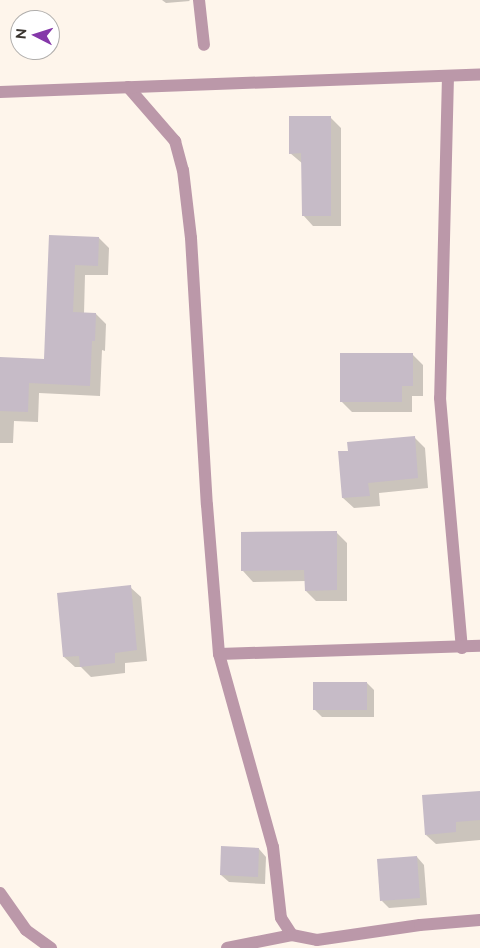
<!DOCTYPE html>
<html>
<head>
<meta charset="utf-8">
<style>
  body { margin:0 }
  #map { position:relative; width:480px; height:948px; overflow:hidden; background:#fef5eb; font-family:Raleway,sans-serif }
  div>[style] { position:absolute }
  .shadow>* { inset:0; background:#0003 }
  .building>* { inset:0; background:#c6bbc7 }
  .street>* { height:12px; margin:-6px; padding:0 6px; transform-origin:6px; border-radius:6px; background:#bb98a9 }
  span { translate:-50% -50%; white-space:nowrap; text-align:center; line-height:1.15; -webkit-text-stroke:5px #fff; paint-order:stroke }
  .north { position:absolute; left:10px; top:10px; width:50px; height:50px; box-sizing:border-box; background:#fff; border:1px solid #b0aeac; border-radius:50%; rotate:275deg; font-size:14px; font-weight:700; line-height:20px; text-align:center; color:#3a3530 }
  .north::after { content:''; display:block; margin:auto; width:18px; height:22px; background:#8538a9; clip-path:polygon(50% 0,100% 100%,50% 72%,0 100%) }
</style>
</head>
<body>
<div id="map">
  <div class="shadow">
    <i style="clip-path:polygon(162px 0,189px 0,190px 1px,166px 3px)"></i>
    <i style="clip-path:polygon(330px 117px,341px 128px,341px 226px,313px 226px,303px 215px,303px 164px,290px 153px)"></i>
    <i style="clip-path:polygon(50px 236px,99px 238px,109px 248px,108px 275px,85px 275px,84px 314px,96px 314px,106px 324px,105px 351px,102px 350px,100px 396px,39px 393px,38px 422px,14px 421px,13px 443px,0 443px,0 358px,45px 360px)"></i>
    <i style="clip-path:polygon(413px 355px,423px 365px,423px 396px,412px 396px,412px 412px,352px 412px,341px 401px)"></i>
    <i style="clip-path:polygon(415px 438px,425px 448px,428px 488px,379px 493px,380px 506px,354px 508px,343px 498px,349px 452px)"></i>
    <i style="clip-path:polygon(336px 532px,347px 543px,347px 601px,316px 601px,306px 591px,306px 581px,253px 582px,243px 571px)"></i>
    <i style="clip-path:polygon(130px 587px,141px 597px,147px 661px,125px 663px,125px 673px,91px 677px,81px 667px,75px 667px,64px 657px)"></i>
    <i style="clip-path:polygon(367px 683px,374px 690px,374px 717px,322px 717px,314px 709px)"></i>
    <i style="clip-path:polygon(480px 792px,480px 840px,436px 844px,426px 835px)"></i>
    <i style="clip-path:polygon(259px 849px,266px 857px,265px 884px,229px 882px,221px 875px)"></i>
    <i style="clip-path:polygon(417px 857px,424px 865px,427px 905px,389px 908px,382px 901px)"></i>
  </div>
  <div class="building">
    <i style="clip-path:polygon(289px 116px,331px 116px,331px 216px,302px 216px,301px 153px,289px 154px)"></i>
    <i style="clip-path:polygon(49px 235px,99px 237px,98px 266px,75px 265px,73px 312px,96px 313px,95px 341px,92px 341px,90px 386px,29px 383px,28px 412px,0 411px,0 357px,44px 359px)"></i>
    <i style="clip-path:polygon(340px 353px,413px 353px,413px 386px,402px 386px,402px 402px,340px 402px)"></i>
    <i style="clip-path:polygon(415px 436px,418px 478px,368px 483px,370px 496px,342px 498px,338px 451px,348px 451px,347px 442px)"></i>
    <i style="clip-path:polygon(337px 531px,337px 590px,305px 591px,304px 570px,241px 571px,241px 532px)"></i>
    <i style="clip-path:polygon(131px 585px,137px 650px,115px 653px,115px 663px,80px 667px,79px 656px,63px 657px,57px 593px)"></i>
    <i style="clip-path:polygon(313px 682px,367px 682px,367px 710px,313px 710px)"></i>
    <i style="clip-path:polygon(480px 791px,480px 820px,456px 822px,456px 832px,425px 835px,422px 795px)"></i>
    <i style="clip-path:polygon(221px 846px,259px 848px,258px 877px,220px 875px)"></i>
    <i style="clip-path:polygon(417px 856px,420px 898px,380px 901px,377px 859px)"></i>
  </div>
  <div class="street">
    <i style="left:199px;top:0;width:45px;rotate:83.7deg"></i>
    <i style="left:448px;top:76px;width:322px;rotate:91.4deg"></i>
    <i style="left:440px;top:398px;width:251px;rotate:85deg"></i>
    <i style="left:128px;top:87px;width:72px;rotate:49deg"></i>
    <i style="left:175px;top:141px;width:30px;rotate:75deg"></i>
    <i style="left:183px;top:170px;width:68px;rotate:83.3deg"></i>
    <i style="left:191px;top:238px;width:267px;rotate:86.6deg"></i>
    <i style="left:207px;top:505px;width:149px;rotate:85.4deg"></i>
    <i style="left:219px;top:654px;width:200px;rotate:74.4deg"></i>
    <i style="left:273px;top:847px;width:71px;rotate:83.6deg"></i>
    <i style="left:281px;top:918px;width:20px;rotate:57deg"></i>
    <i style="left:0;top:92px;width:480px;rotate:-2.1deg"></i>
    <i style="left:219px;top:654px;width:261px;rotate:-1.8deg"></i>
    <i style="left:0;top:893px;width:45px;rotate:54.9deg"></i>
    <i style="left:26px;top:930px;width:31px;rotate:36deg"></i>
    <i style="left:227px;top:948px;width:66px;rotate:-11.3deg"></i>
    <i style="left:292px;top:935px;width:25px;rotate:11deg"></i>
    <i style="left:317px;top:940px;width:104px;rotate:-8.3deg"></i>
    <i style="left:420px;top:925px;width:60px;rotate:-4.8deg"></i>
  </div>
  <div class="north">N</div>
</div>
</body>
</html>
